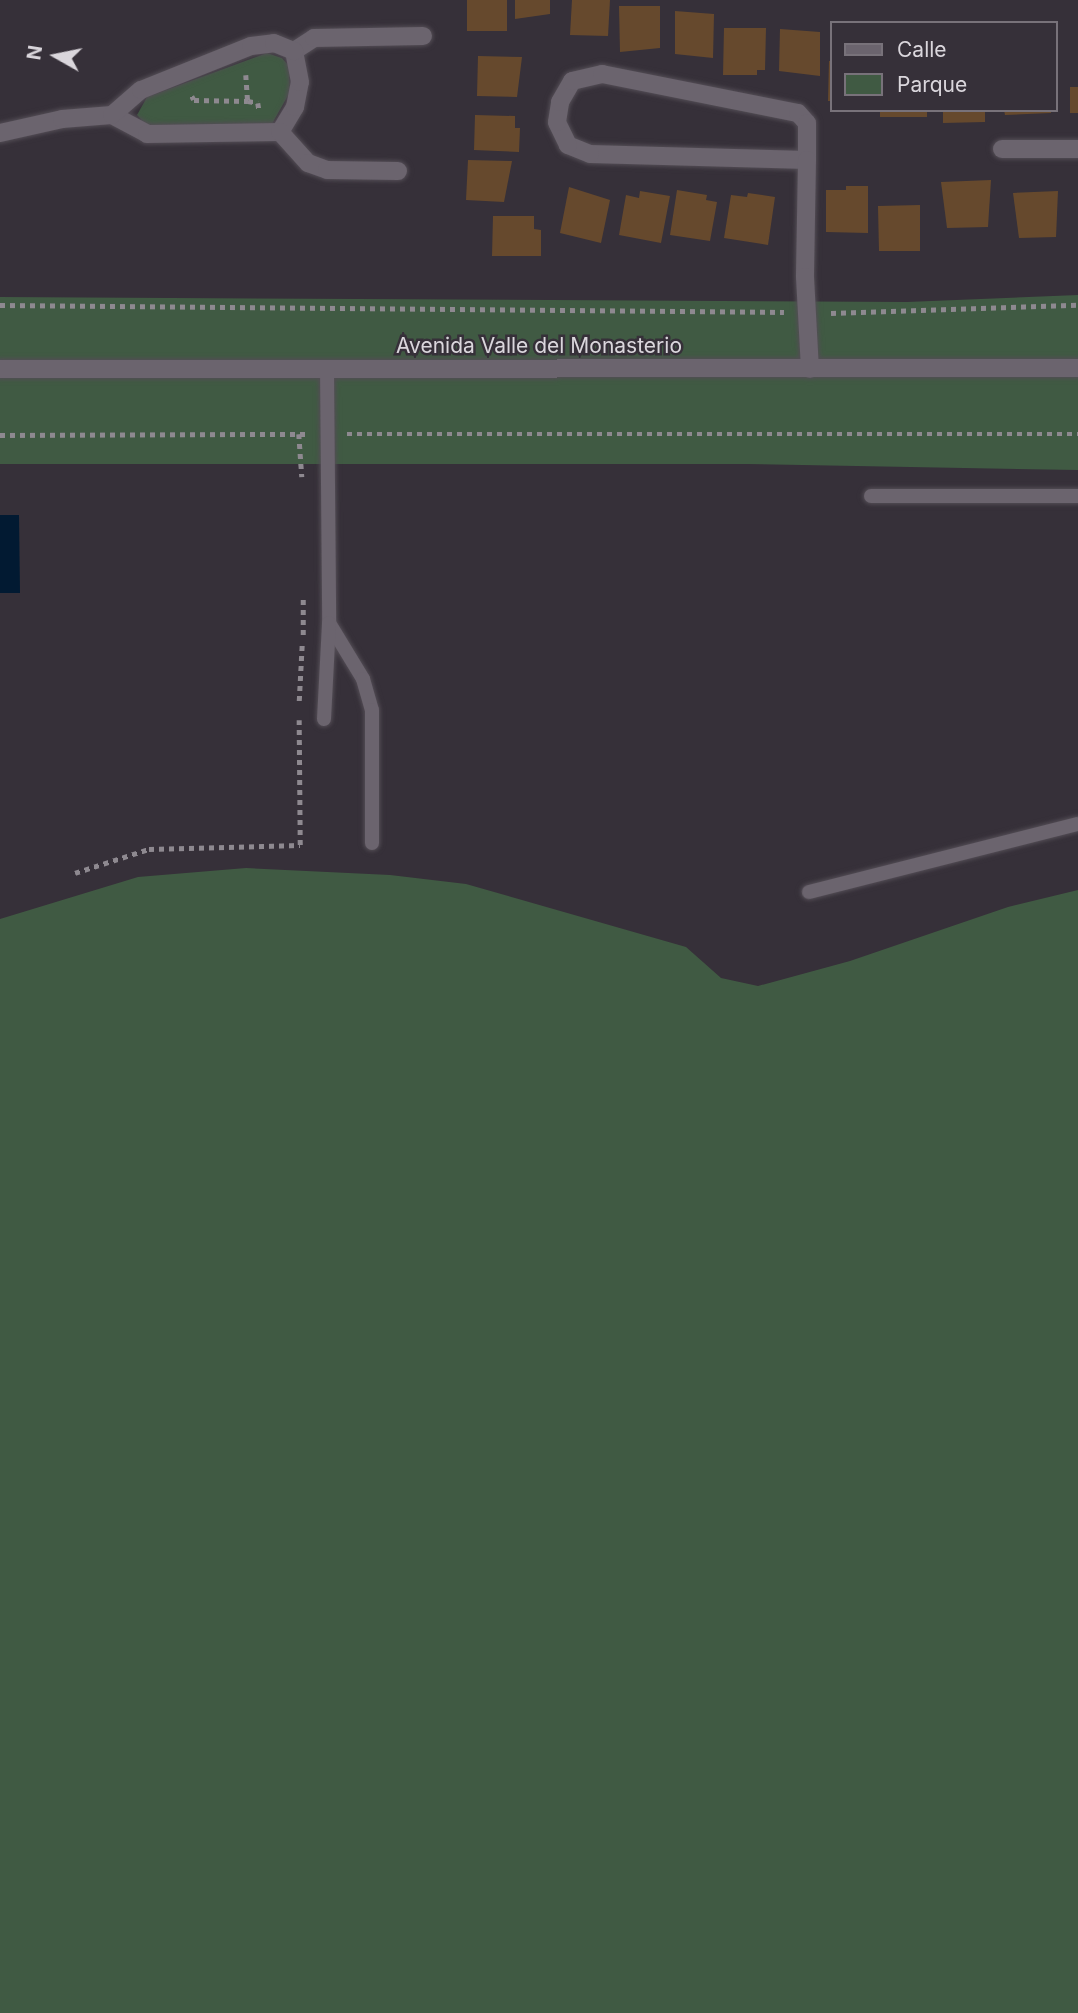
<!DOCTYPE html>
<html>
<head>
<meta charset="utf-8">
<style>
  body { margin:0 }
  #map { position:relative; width:1078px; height:2013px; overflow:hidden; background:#363039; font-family:Inter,sans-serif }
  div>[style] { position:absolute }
  .green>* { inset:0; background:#405a43 }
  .water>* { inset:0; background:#021a32 }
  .building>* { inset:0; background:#66492d }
  .path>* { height:4.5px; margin-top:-2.25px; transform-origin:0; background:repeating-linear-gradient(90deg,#8e8990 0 5px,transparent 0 10px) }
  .roads { filter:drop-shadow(0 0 2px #534d55) drop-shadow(0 0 2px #534d55) }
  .service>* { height:14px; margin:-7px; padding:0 7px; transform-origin:7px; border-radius:7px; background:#6b646e }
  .minor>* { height:18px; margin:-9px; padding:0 9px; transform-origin:9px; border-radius:9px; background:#6b646e }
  span { translate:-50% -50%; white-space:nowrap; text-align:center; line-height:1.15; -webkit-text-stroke:5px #363039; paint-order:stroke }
  .street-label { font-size:21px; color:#dad6dc }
  .legend { position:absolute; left:830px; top:21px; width:228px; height:91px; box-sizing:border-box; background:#363039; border:2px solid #78727a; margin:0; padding:9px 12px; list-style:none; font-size:21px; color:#dad6dc }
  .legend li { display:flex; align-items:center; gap:14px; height:35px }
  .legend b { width:35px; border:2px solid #78727a }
  .north { position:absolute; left:21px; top:21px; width:70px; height:70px; -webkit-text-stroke:5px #363039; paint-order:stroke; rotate:279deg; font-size:19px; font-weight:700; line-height:28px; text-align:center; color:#dad6dc }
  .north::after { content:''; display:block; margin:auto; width:24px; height:32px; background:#dad6dc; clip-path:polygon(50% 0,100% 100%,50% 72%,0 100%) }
</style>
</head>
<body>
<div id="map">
  <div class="green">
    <i style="clip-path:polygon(267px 53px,282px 58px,289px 66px,290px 92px,272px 124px,146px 125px,137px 115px,147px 97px)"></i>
    <i style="clip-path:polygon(1078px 295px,1078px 470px,747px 464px,0 464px,0 297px,907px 302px)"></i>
    <i style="clip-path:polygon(246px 868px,390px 875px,466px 884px,686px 947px,721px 978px,758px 986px,850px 961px,1008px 907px,1078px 890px,1078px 2013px,0 2013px,0 919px,138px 877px)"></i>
  </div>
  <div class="water">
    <i style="clip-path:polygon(0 515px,19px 515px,20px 593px,0 593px)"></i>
  </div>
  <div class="building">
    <i style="clip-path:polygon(467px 0,507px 0,507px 31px,467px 31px)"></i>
    <i style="clip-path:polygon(515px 0,550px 0,550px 14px,515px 19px)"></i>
    <i style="clip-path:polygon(572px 0,610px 0,608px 36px,570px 35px)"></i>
    <i style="clip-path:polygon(619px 6px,660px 6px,660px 48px,620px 52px)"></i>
    <i style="clip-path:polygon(675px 11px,714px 14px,713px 58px,675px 54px)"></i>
    <i style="clip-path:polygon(724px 28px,766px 28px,765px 70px,757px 70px,757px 75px,723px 75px)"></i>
    <i style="clip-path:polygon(780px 29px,820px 32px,820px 76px,779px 71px)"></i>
    <i style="clip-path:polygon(478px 56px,522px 57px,517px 97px,477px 96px)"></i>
    <i style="clip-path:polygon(829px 61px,831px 61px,831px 101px,828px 101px)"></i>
    <i style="clip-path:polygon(1070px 87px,1078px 87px,1078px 113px,1070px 113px)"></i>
    <i style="clip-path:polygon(880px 110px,927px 110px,927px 117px,880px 117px)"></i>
    <i style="clip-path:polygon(943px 110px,985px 110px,985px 122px,943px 123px)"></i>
    <i style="clip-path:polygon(1004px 110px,1051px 110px,1051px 113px,1005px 115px)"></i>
    <i style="clip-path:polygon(475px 115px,515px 116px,515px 128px,520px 128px,519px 152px,474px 150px)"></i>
    <i style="clip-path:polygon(468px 160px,512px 161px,504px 202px,466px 200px)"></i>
    <i style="clip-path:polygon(991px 180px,988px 227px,947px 228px,941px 182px)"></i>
    <i style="clip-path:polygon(846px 186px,868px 186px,868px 233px,826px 232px,826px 190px,846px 190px)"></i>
    <i style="clip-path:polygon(569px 187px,610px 200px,601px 243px,560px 233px)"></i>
    <i style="clip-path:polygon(677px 190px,707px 195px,706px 200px,717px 202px,710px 241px,670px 235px)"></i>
    <i style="clip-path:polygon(640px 191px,670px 196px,661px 243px,619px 235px,626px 195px,639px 198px)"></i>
    <i style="clip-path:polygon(1058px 191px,1056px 237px,1019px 238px,1013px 193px)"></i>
    <i style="clip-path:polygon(748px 193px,775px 197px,768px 245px,724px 238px,731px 195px,747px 197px)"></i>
    <i style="clip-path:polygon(920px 205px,920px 251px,879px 251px,878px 206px)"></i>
    <i style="clip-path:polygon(493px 216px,534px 216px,534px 229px,541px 230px,541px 256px,492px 256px)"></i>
  </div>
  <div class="path">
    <i style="left:246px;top:75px;width:26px;rotate:86deg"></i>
    <i style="left:248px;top:101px;width:10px;rotate:11deg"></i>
    <i style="left:258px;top:103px;width:6px;rotate:81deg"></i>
    <i style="left:192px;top:96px;width:4px;rotate:63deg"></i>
    <i style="left:194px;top:100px;width:54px;rotate:1.1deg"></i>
    <i style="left:0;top:305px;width:784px;rotate:0.51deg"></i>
    <i style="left:831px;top:313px;width:247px;rotate:-1.9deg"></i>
    <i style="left:299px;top:434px;width:43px;rotate:86deg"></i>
    <i style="left:347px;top:434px;width:731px"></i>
    <i style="left:0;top:435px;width:307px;rotate:-0.2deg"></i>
    <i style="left:303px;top:635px;width:40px;rotate:-90deg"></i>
    <i style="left:299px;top:701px;width:57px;rotate:-87deg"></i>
    <i style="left:75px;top:873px;width:78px;rotate:-18deg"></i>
    <i style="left:149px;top:849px;width:151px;rotate:-1.5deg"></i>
    <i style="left:300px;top:845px;width:125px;rotate:-90.5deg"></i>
  </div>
  <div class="roads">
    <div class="service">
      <i style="left:327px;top:369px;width:254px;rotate:89.5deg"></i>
      <i style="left:329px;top:623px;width:66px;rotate:58.7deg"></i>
      <i style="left:363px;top:679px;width:32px;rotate:74deg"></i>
      <i style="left:372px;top:710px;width:133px;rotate:90deg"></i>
      <i style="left:871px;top:496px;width:207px"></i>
      <i style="left:324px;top:719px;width:96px;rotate:-87deg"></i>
      <i style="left:809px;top:892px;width:277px;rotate:-14.2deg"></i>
    </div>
    <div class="minor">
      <i style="left:294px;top:51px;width:24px;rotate:-33deg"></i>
      <i style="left:314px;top:38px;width:109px;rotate:-1.1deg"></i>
      <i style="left:112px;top:115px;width:40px;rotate:28deg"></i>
      <i style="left:147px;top:134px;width:133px;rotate:-0.9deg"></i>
      <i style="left:280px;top:132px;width:29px;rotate:-59deg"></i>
      <i style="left:295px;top:107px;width:25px;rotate:-79deg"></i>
      <i style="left:300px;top:82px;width:32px;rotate:-101deg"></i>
      <i style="left:280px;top:132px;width:42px;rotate:47.9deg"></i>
      <i style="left:308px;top:163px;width:20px;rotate:20deg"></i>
      <i style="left:327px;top:170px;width:71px;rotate:0.8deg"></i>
      <i style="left:0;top:133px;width:64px;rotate:-12.7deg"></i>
      <i style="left:62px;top:119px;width:50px;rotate:-4.6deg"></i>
      <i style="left:112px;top:115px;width:38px;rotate:-41deg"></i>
      <i style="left:141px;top:90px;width:118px;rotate:-21.8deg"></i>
      <i style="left:251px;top:46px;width:23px;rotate:-7deg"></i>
      <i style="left:274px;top:43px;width:22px;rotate:22deg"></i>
      <i style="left:1002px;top:149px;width:76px"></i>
      <i style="left:807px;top:160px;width:217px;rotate:-178.4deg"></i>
      <i style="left:590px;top:154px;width:24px;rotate:-158deg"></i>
      <i style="left:568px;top:145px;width:25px;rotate:-116deg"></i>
      <i style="left:557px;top:122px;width:20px;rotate:-81deg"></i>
      <i style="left:560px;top:102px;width:24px;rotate:-60deg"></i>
      <i style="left:572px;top:81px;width:31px;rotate:-13deg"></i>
      <i style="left:602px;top:74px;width:200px;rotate:11.3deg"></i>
      <i style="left:798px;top:113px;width:13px;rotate:48deg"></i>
      <i style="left:807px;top:123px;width:37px;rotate:90deg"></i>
      <i style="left:807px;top:160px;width:117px;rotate:91deg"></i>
      <i style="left:805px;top:277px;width:92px;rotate:86.9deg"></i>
      <i style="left:0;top:369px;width:1078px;rotate:-0.05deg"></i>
    </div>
  </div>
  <div class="street-label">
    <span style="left:539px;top:346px">Avenida Valle del Monasterio</span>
  </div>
  <ul class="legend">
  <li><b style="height:9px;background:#6b646e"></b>Calle</li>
  <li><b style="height:19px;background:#405a43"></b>Parque</li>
  </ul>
  <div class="north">N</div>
</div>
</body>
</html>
